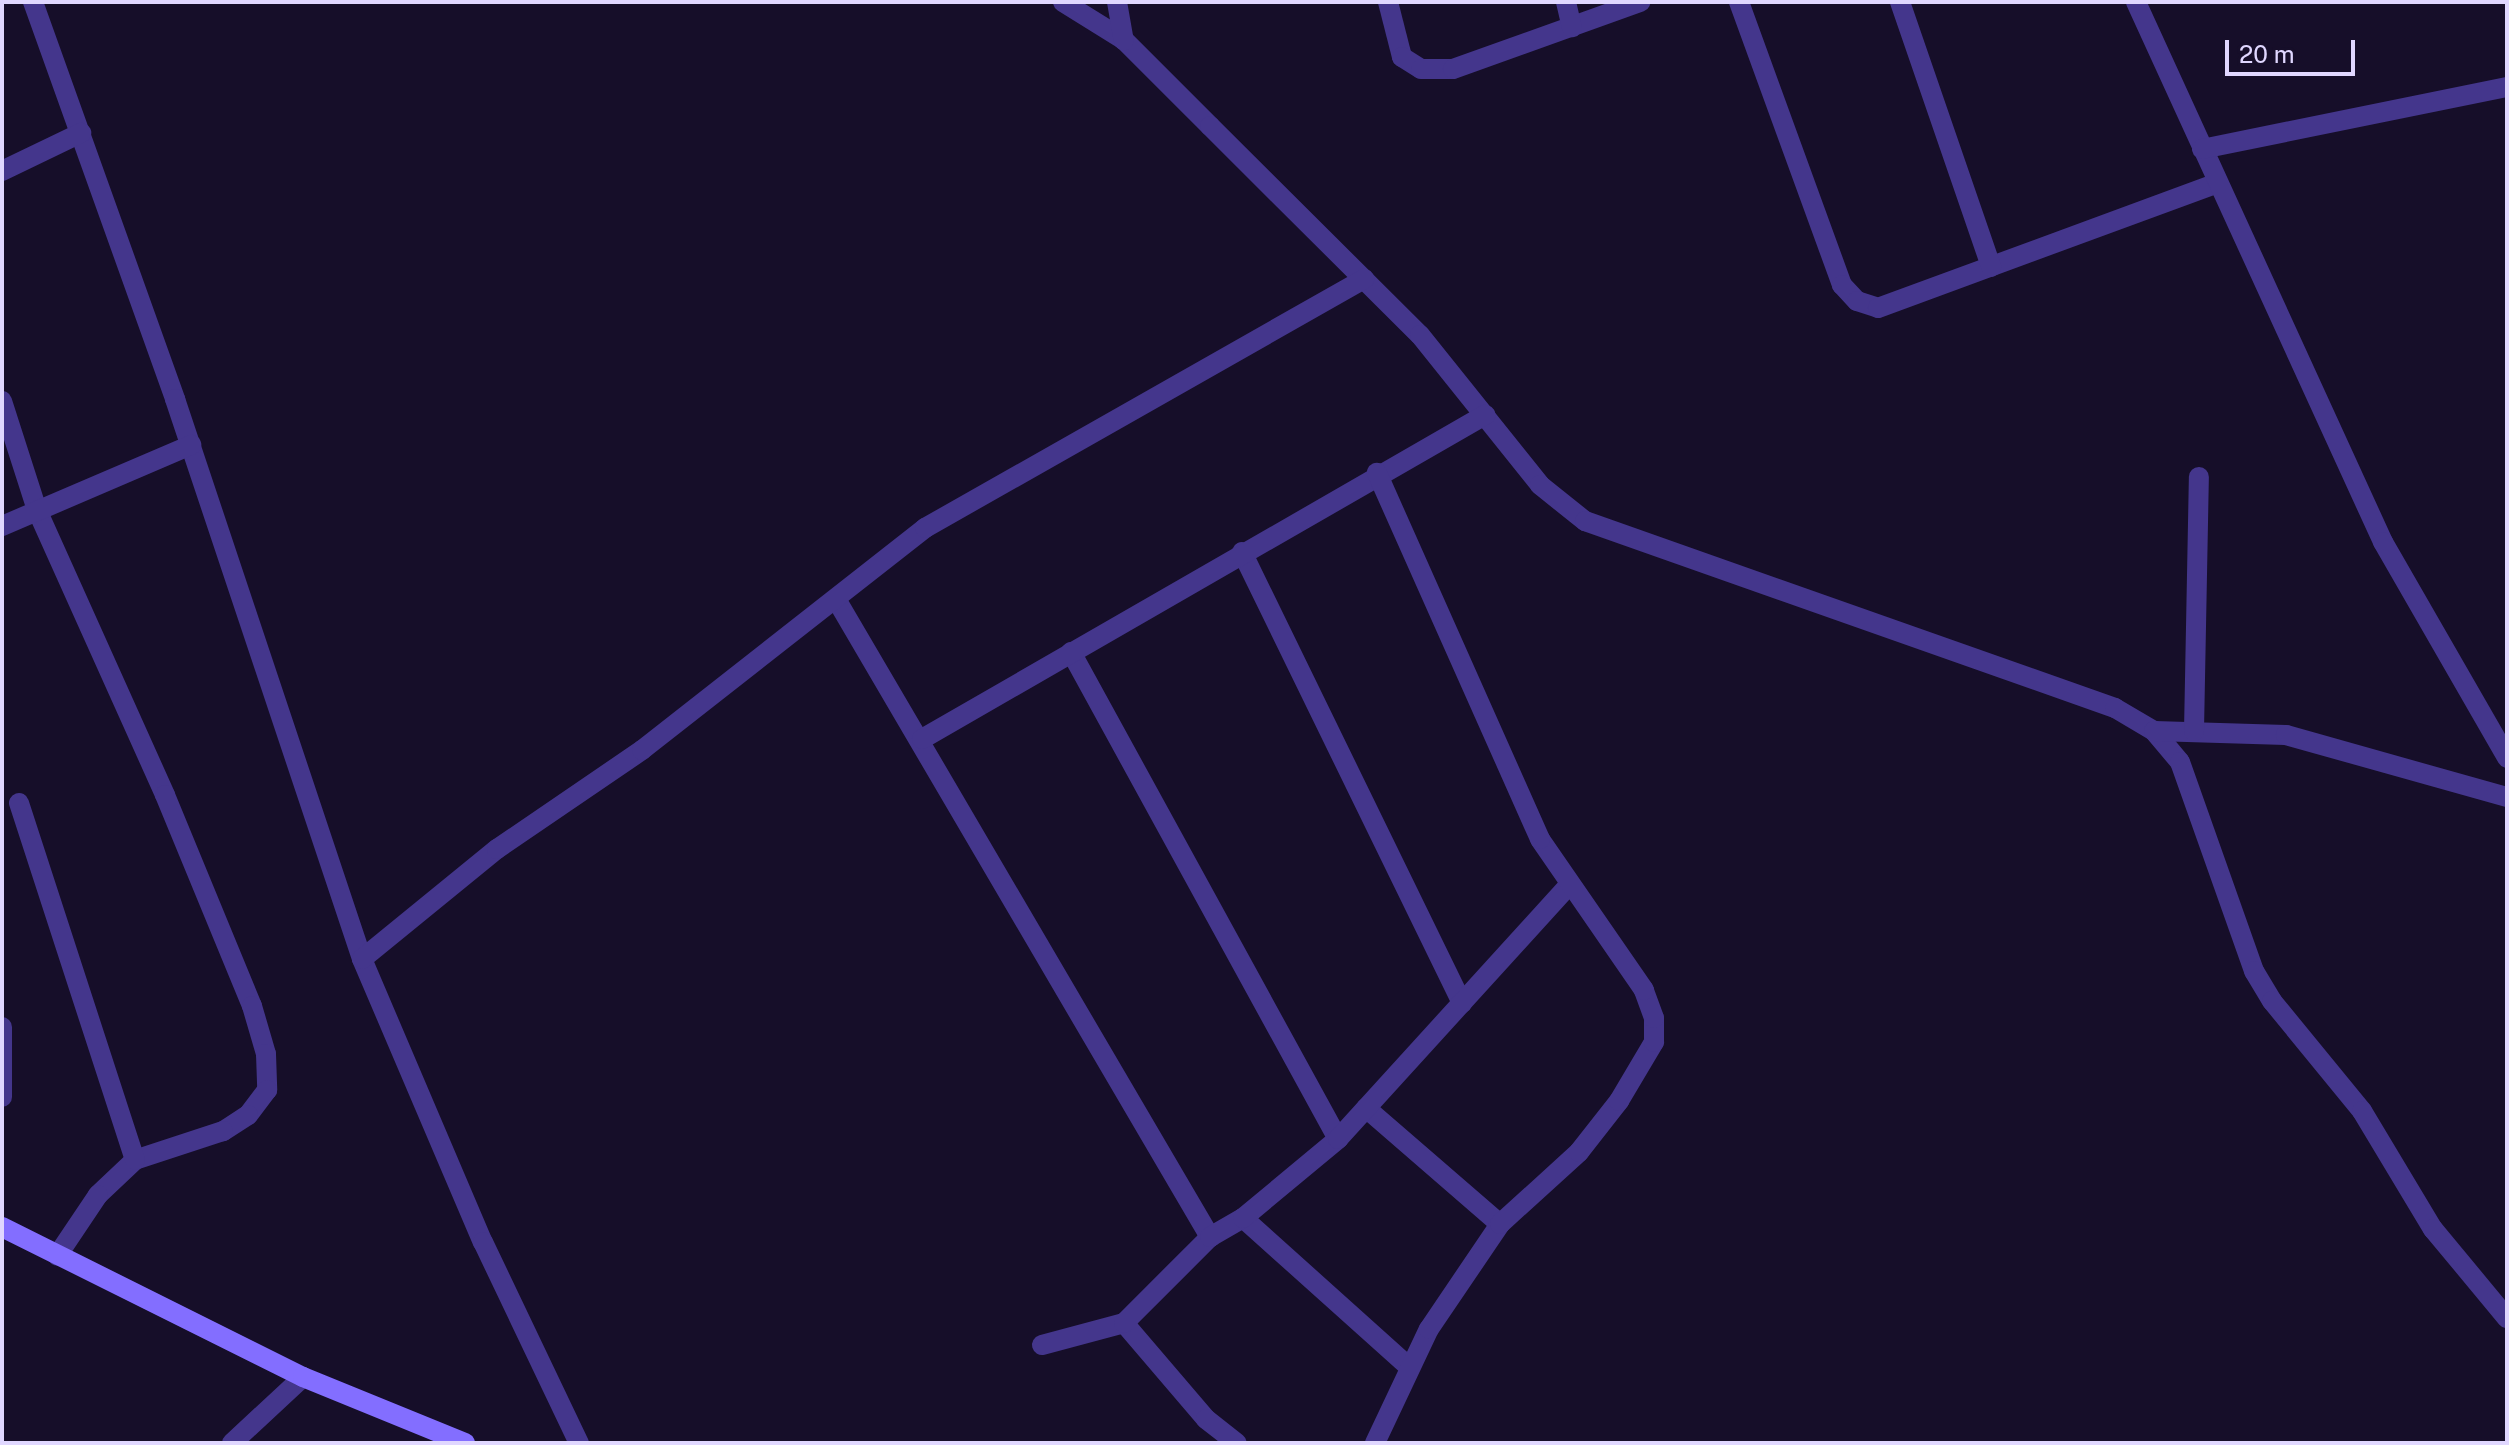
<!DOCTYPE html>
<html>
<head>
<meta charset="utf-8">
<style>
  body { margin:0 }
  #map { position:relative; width:2509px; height:1445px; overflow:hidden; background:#160e29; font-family:"Public Sans",sans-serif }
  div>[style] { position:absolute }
  .street>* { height:20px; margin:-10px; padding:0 10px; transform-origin:10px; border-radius:10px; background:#44368c }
  .secondary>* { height:20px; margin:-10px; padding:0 10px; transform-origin:10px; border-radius:10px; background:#836eff }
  span { translate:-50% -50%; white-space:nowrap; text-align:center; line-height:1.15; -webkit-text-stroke:6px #160e29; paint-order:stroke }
  .frame { position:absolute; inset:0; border:4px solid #e0d7ff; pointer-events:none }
  .scale { position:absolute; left:2225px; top:40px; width:130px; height:36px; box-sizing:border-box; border:4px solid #e0d7ff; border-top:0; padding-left:10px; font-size:24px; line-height:28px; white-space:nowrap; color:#e0d7ff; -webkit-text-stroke:6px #160e29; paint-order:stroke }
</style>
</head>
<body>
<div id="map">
  <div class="street">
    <i style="left:33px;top:2px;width:422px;rotate:70.3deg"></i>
    <i style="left:175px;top:399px;width:590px;rotate:71.53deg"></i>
    <i style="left:362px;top:959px;width:308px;rotate:66.9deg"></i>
    <i style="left:483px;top:1242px;width:223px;rotate:64.5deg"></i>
    <i style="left:1063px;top:2px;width:72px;rotate:31.9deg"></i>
    <i style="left:1124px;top:40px;width:122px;rotate:45deg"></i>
    <i style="left:1210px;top:126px;width:296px;rotate:44.9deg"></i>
    <i style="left:1420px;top:335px;width:192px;rotate:51.3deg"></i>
    <i style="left:1540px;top:485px;width:58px;rotate:38.7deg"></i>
    <i style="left:1585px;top:521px;width:562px;rotate:19.43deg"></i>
    <i style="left:2115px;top:708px;width:45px;rotate:30.5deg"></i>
    <i style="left:2154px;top:731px;width:40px;rotate:50deg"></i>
    <i style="left:2180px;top:762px;width:222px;rotate:70.5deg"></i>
    <i style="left:2254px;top:971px;width:35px;rotate:59deg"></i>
    <i style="left:2272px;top:1001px;width:142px;rotate:50.7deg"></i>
    <i style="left:2362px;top:1111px;width:138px;rotate:59deg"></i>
    <i style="left:2433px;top:1229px;width:116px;rotate:50.3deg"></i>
    <i style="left:1117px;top:2px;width:39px;rotate:80deg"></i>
    <i style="left:1388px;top:2px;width:57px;rotate:75.7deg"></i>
    <i style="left:1402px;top:57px;width:22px;rotate:32deg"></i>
    <i style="left:1421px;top:69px;width:32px"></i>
    <i style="left:1453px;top:69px;width:199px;rotate:-19.7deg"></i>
    <i style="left:1566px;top:2px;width:26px;rotate:77deg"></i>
    <i style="left:1739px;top:2px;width:301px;rotate:70deg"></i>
    <i style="left:1842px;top:285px;width:22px;rotate:47deg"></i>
    <i style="left:1857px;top:301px;width:22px;rotate:18deg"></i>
    <i style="left:1878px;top:308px;width:362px;rotate:-20.2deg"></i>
    <i style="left:1900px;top:2px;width:280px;rotate:71deg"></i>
    <i style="left:2136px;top:2px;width:594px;rotate:65.42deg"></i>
    <i style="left:2383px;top:542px;width:249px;rotate:60.1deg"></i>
    <i style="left:2202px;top:149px;width:311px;rotate:-11.5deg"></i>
    <i style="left:2px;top:171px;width:88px;rotate:-25.7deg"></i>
    <i style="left:2px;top:401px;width:114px;rotate:72.2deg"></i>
    <i style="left:37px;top:510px;width:312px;rotate:65.8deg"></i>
    <i style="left:165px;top:795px;width:228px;rotate:67.6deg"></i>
    <i style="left:252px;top:1006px;width:50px;rotate:73.7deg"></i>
    <i style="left:266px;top:1054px;width:36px;rotate:88deg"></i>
    <i style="left:267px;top:1090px;width:31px;rotate:127deg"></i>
    <i style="left:248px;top:1115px;width:30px;rotate:147deg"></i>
    <i style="left:223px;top:1131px;width:93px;rotate:161.8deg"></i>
    <i style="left:135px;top:1160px;width:51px;rotate:136.6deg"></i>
    <i style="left:98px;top:1195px;width:73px;rotate:123.9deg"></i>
    <i style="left:2px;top:526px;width:206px;rotate:-23.2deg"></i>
    <i style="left:1242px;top:552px;width:502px;rotate:64deg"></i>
    <i style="left:836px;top:599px;width:740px;rotate:59.62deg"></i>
    <i style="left:1071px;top:652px;width:555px;rotate:61.27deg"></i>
    <i style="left:2154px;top:731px;width:132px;rotate:1.7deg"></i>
    <i style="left:2286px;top:735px;width:230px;rotate:15.7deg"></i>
    <i style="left:2194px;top:731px;width:254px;rotate:-88.9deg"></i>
    <i style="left:922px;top:739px;width:650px;rotate:-29.92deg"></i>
    <i style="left:19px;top:803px;width:375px;rotate:72deg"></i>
    <i style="left:362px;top:959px;width:174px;rotate:-39.2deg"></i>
    <i style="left:497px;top:849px;width:176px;rotate:-34.3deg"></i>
    <i style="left:642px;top:750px;width:360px;rotate:-38.1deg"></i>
    <i style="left:925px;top:528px;width:505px;rotate:-29.56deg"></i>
    <i style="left:2px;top:1027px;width:70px;rotate:90deg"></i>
    <i style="left:1366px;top:1108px;width:177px;rotate:40.9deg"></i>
    <i style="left:1243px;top:1218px;width:224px;rotate:41.9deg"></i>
    <i style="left:1124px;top:1323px;width:126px;rotate:49.5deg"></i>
    <i style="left:1206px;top:1419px;width:39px;rotate:38deg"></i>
    <i style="left:1042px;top:1345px;width:85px;rotate:-15deg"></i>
    <i style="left:1124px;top:1323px;width:122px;rotate:-45deg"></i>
    <i style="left:1210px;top:1237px;width:38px;rotate:-30deg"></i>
    <i style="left:1243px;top:1218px;width:124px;rotate:-39.7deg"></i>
    <i style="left:1338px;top:1139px;width:343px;rotate:-47.7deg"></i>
    <i style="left:232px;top:1443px;width:97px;rotate:-42.9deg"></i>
    <i style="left:1375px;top:1443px;width:126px;rotate:-64.7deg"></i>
    <i style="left:1429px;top:1329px;width:127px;rotate:-55.9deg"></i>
    <i style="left:1500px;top:1224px;width:107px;rotate:-42.3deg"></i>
    <i style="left:1579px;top:1152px;width:65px;rotate:-51.9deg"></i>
    <i style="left:1619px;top:1101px;width:69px;rotate:-59.3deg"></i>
    <i style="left:1654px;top:1042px;width:24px;rotate:-90deg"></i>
    <i style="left:1654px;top:1018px;width:30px;rotate:-110deg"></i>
    <i style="left:1644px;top:990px;width:183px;rotate:-124.6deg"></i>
    <i style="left:1540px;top:839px;width:401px;rotate:-114deg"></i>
  </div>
  <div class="secondary">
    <i style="left:2px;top:1227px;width:336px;rotate:26.5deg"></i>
    <i style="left:303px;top:1377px;width:175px;rotate:22.2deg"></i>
  </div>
  <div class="frame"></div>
  <div class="scale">20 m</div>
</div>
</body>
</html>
